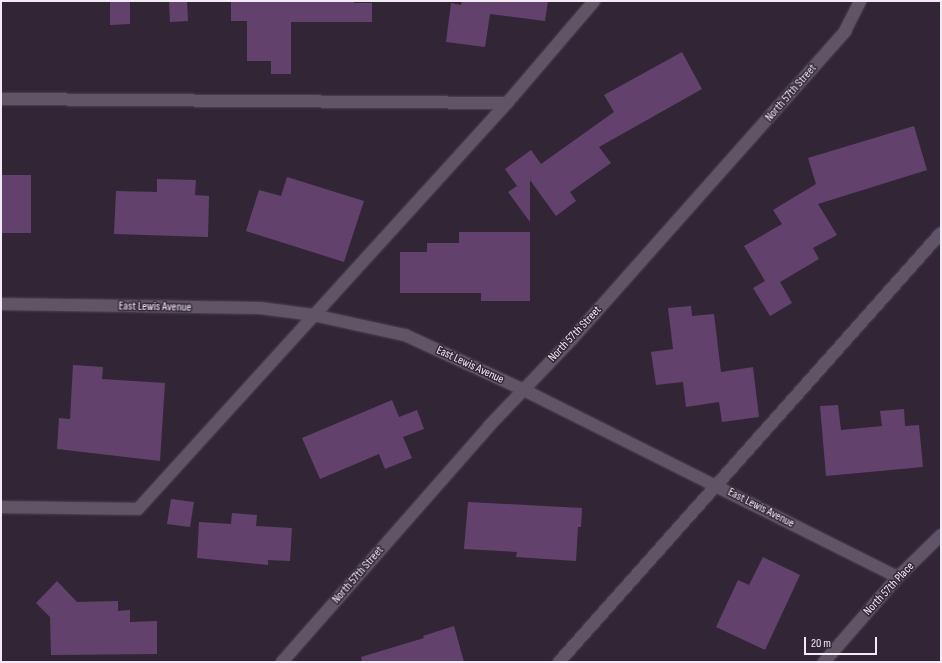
<!DOCTYPE html>
<html>
<head>
<meta charset="utf-8">
<style>
  body { margin:0 }
  #map { position:relative; width:942px; height:663px; overflow:hidden; background:#322636; font-family:"Sofia Sans Condensed",sans-serif }
  div>[style] { position:absolute }
  .building>* { inset:0; background:#62426c }
  .roads { filter:drop-shadow(0 0 1px #4e4452) drop-shadow(0 0 1px #4e4452) }
  .lane>* { height:12px; margin:-6px; padding:0 6px; transform-origin:6px; border-radius:6px; background:#615466 }
  .street>* { height:12px; margin:-6px; padding:0 6px; transform-origin:6px; border-radius:6px; background:#615466 }
  span { translate:-50% -50%; white-space:nowrap; text-align:center; line-height:1.15; -webkit-text-stroke:3px #322636; paint-order:stroke }
  .street-label { font-size:12px; color:#f2eaf5 }
  .frame { position:absolute; inset:0; border:2px solid #f2eaf5; pointer-events:none }
  .scale { position:absolute; left:804px; top:637px; width:73px; height:18px; box-sizing:border-box; border:2px solid #f2eaf5; border-top:0; padding-left:5px; font-size:12px; line-height:14px; white-space:nowrap; color:#f2eaf5; -webkit-text-stroke:3px #322636; paint-order:stroke }
</style>
</head>
<body>
<div id="map">
  <div class="building">
    <i style="clip-path:polygon(110px 1px,130px 1px,130px 24px,110px 25px)"></i>
    <i style="clip-path:polygon(169px 1px,187px 1px,188px 21px,170px 22px)"></i>
    <i style="clip-path:polygon(231px 1px,354px 1px,354px 3px,372px 3px,372px 22px,291px 22px,291px 74px,271px 74px,271px 61px,247px 61px,247px 21px,231px 21px)"></i>
    <i style="clip-path:polygon(462px 1px,548px 1px,545px 21px,490px 14px,485px 47px,446px 42px,451px 3px,461px 5px)"></i>
    <i style="clip-path:polygon(682px 52px,702px 89px,599px 147px,611px 163px,570px 192px,576px 201px,556px 216px,530px 180px,530px 222px,508px 192px,517px 186px,505px 169px,531px 150px,541px 164px,614px 112px,604px 95px)"></i>
    <i style="clip-path:polygon(914px 126px,927px 170px,818px 204px,837px 235px,813px 248px,819px 259px,780px 282px,792px 303px,770px 316px,753px 288px,765px 281px,744px 246px,782px 224px,773px 210px,816px 184px,808px 158px)"></i>
    <i style="clip-path:polygon(1px 175px,31px 175px,31px 233px,1px 233px)"></i>
    <i style="clip-path:polygon(287px 177px,364px 201px,344px 262px,246px 231px,259px 190px,281px 196px)"></i>
    <i style="clip-path:polygon(157px 179px,196px 180px,195px 195px,209px 196px,208px 237px,114px 234px,116px 191px,157px 192px)"></i>
    <i style="clip-path:polygon(459px 232px,530px 232px,530px 301px,481px 301px,481px 293px,400px 293px,400px 252px,427px 252px,427px 243px,459px 243px)"></i>
    <i style="clip-path:polygon(691px 306px,692px 316px,714px 314px,721px 372px,753px 367px,759px 417px,722px 422px,719px 402px,686px 407px,683px 382px,656px 385px,651px 352px,673px 349px,668px 308px)"></i>
    <i style="clip-path:polygon(73px 365px,103px 367px,102px 379px,165px 383px,160px 461px,57px 449px,59px 418px,70px 419px)"></i>
    <i style="clip-path:polygon(392px 400px,399px 417px,417px 410px,424px 429px,403px 437px,412px 458px,385px 469px,379px 454px,320px 479px,302px 438px)"></i>
    <i style="clip-path:polygon(838px 405px,841px 430px,882px 426px,880px 411px,904px 409px,905px 426px,919px 425px,923px 467px,826px 476px,820px 406px)"></i>
    <i style="clip-path:polygon(171px 499px,194px 502px,190px 527px,167px 524px)"></i>
    <i style="clip-path:polygon(468px 502px,582px 508px,581px 527px,578px 527px,576px 561px,516px 557px,517px 552px,464px 549px)"></i>
    <i style="clip-path:polygon(232px 513px,257px 515px,256px 526px,292px 528px,290px 561px,268px 560px,268px 565px,197px 558px,199px 522px,231px 524px)"></i>
    <i style="clip-path:polygon(763px 557px,800px 575px,765px 650px,716px 627px,738px 580px,749px 585px)"></i>
    <i style="clip-path:polygon(57px 581px,77px 602px,118px 601px,118px 611px,130px 610px,130px 622px,157px 621px,157px 654px,51px 655px,50px 617px,36px 603px)"></i>
    <i style="clip-path:polygon(454px 626px,464px 662px,362px 662px,361px 657px,424px 638px,423px 636px)"></i>
  </div>
  <div class="roads">
    <div class="lane">
      <i style="left:1px;top:99px;width:506px;rotate:0.45deg"></i>
      <i style="left:1px;top:507px;width:137px;rotate:0.8deg"></i>
      <i style="left:138px;top:509px;width:549px;rotate:-47.73deg"></i>
      <i style="left:507px;top:103px;width:134px;rotate:-49.5deg"></i>
      <i style="left:559px;top:662px;width:574px;rotate:-48.32deg"></i>
    </div>
    <div class="street">
      <i style="left:1px;top:304px;width:259px;rotate:0.9deg"></i>
      <i style="left:260px;top:308px;width:53px;rotate:7.5deg"></i>
      <i style="left:313px;top:315px;width:94px;rotate:12.3deg"></i>
      <i style="left:405px;top:335px;width:129px;rotate:24.8deg"></i>
      <i style="left:522px;top:389px;width:420px;rotate:26.6deg"></i>
      <i style="left:282px;top:662px;width:314px;rotate:-48.7deg"></i>
      <i style="left:489px;top:426px;width:120px;rotate:-46.3deg"></i>
      <i style="left:572px;top:339px;width:412px;rotate:-48.4deg"></i>
      <i style="left:845px;top:31px;width:34px;rotate:-63deg"></i>
      <i style="left:824px;top:662px;width:113px;rotate:-49deg"></i>
      <i style="left:898px;top:577px;width:60px;rotate:-44.3deg"></i>
    </div>
  </div>
  <div class="street-label">
    <span style="left:791px;top:93px;rotate:-49deg">North 57th Street</span>
    <span style="left:155px;top:307px;rotate:1deg">East Lewis Avenue</span>
    <span style="left:575px;top:334px;rotate:-47deg">North 57th Street</span>
    <span style="left:470px;top:365px;rotate:25deg">East Lewis Avenue</span>
    <span style="left:761px;top:508px;rotate:27deg">East Lewis Avenue</span>
    <span style="left:358px;top:575px;rotate:-49deg">North 57th Street</span>
    <span style="left:889px;top:589px;rotate:-47deg">North 57th Place</span>
  </div>
  <div class="frame"></div>
  <div class="scale">20 m</div>
</div>
</body>
</html>
